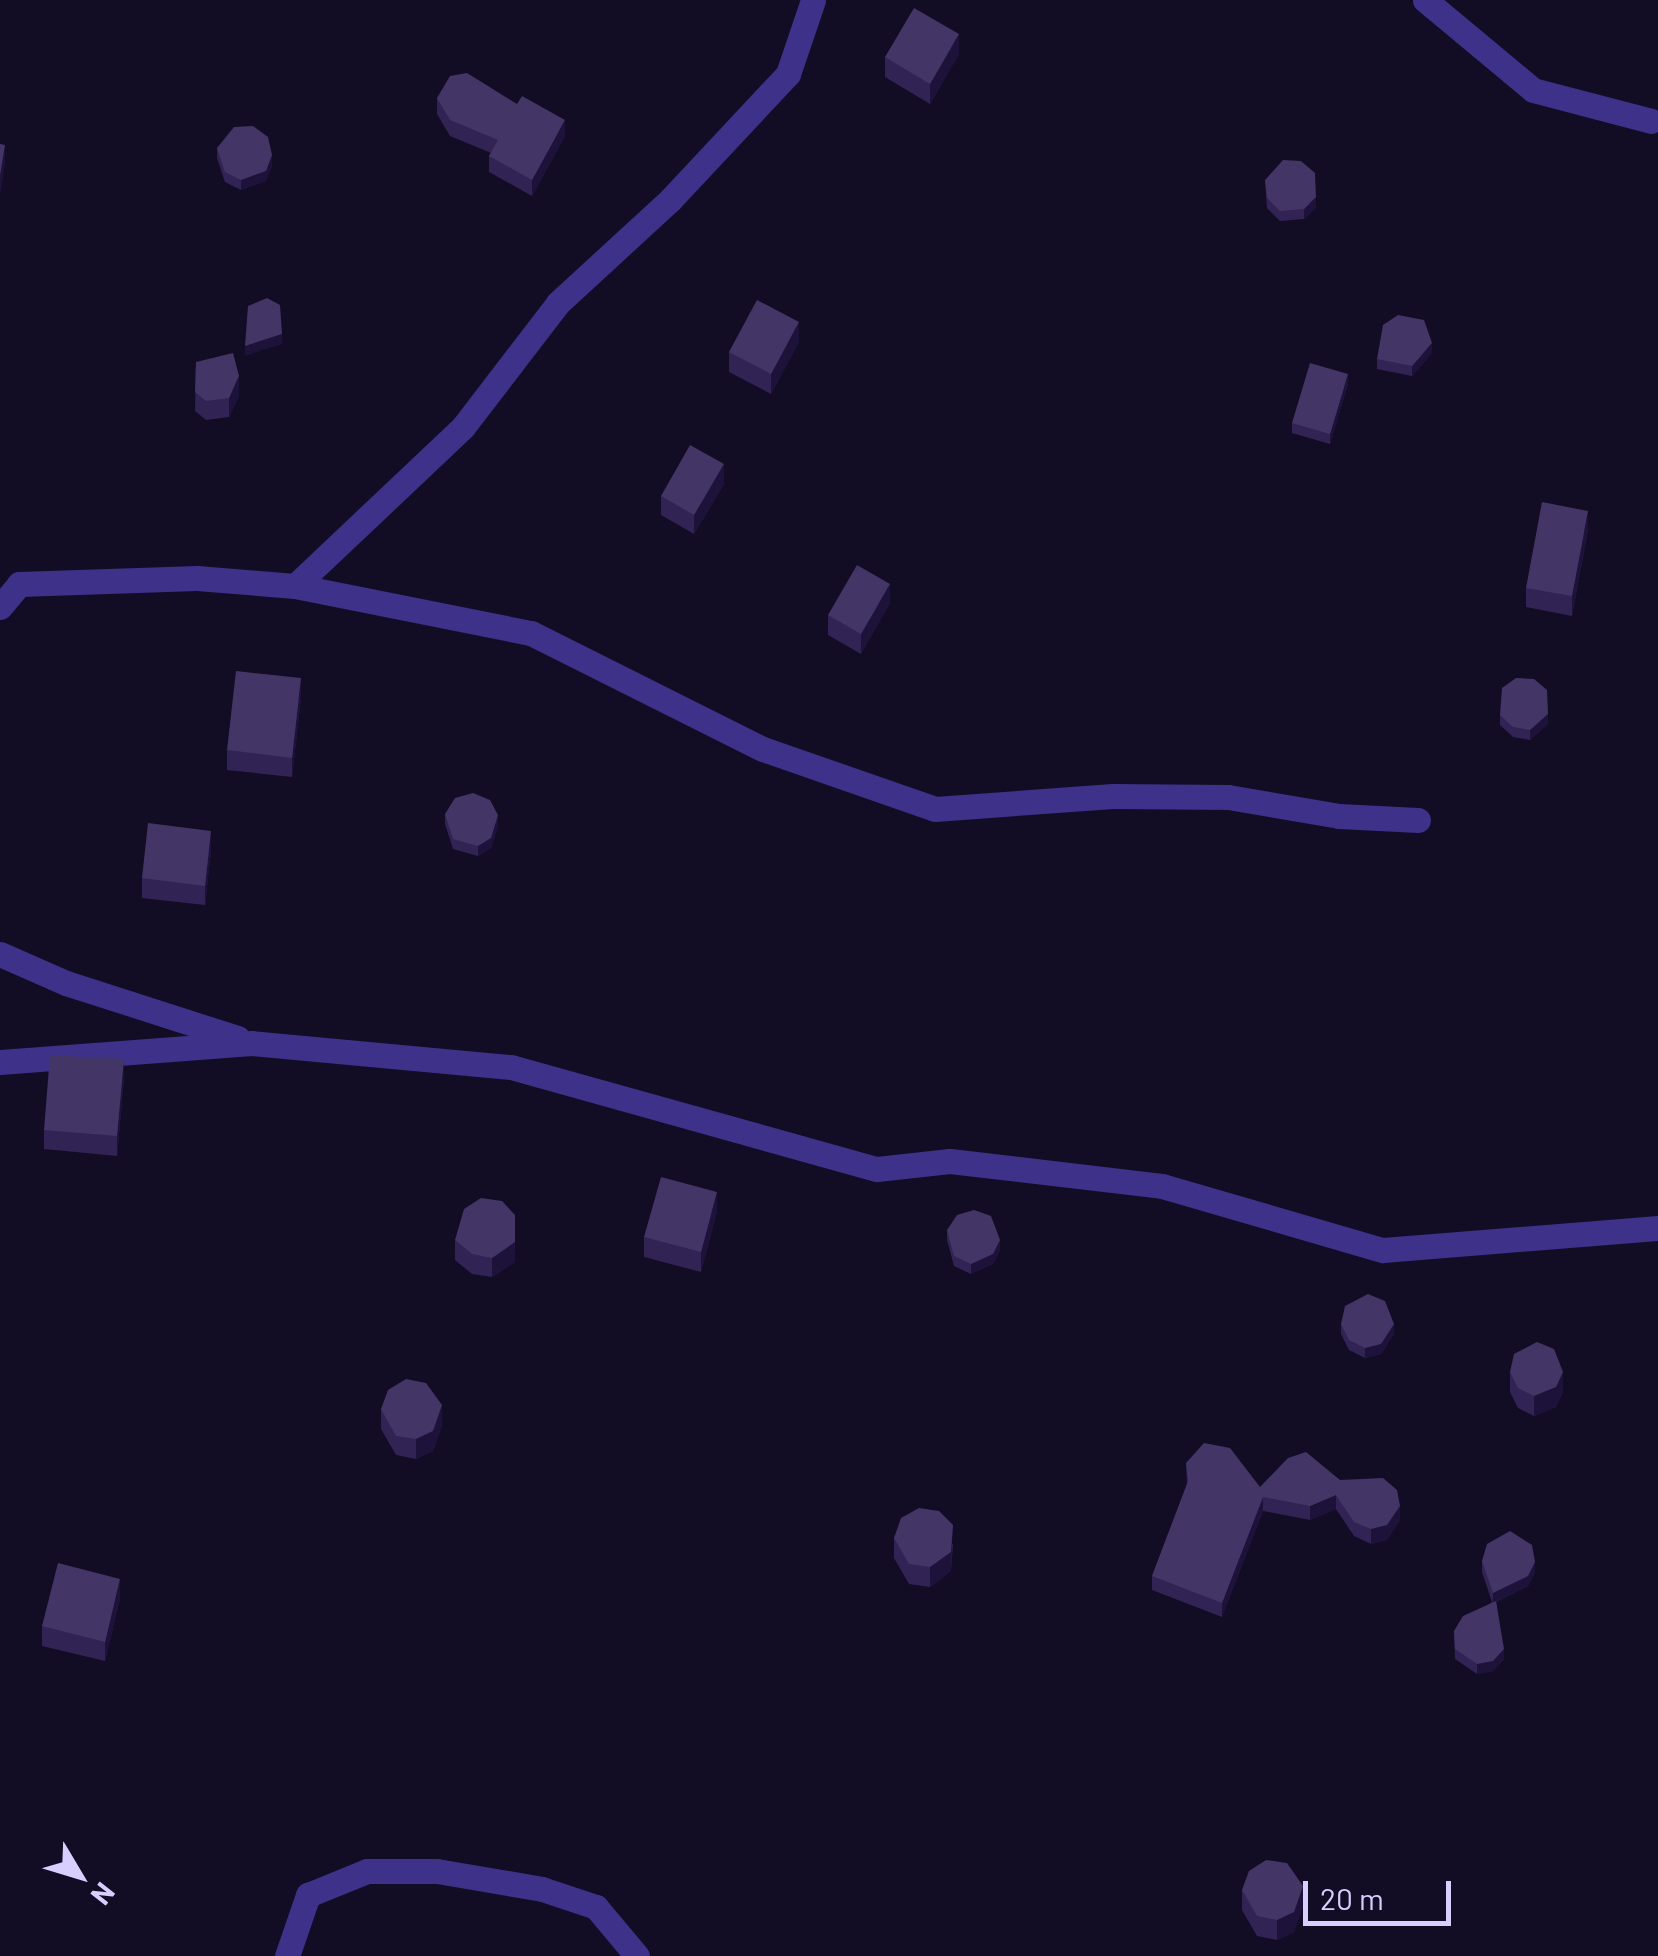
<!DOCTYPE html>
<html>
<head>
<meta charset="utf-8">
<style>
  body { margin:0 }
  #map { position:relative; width:1658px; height:1956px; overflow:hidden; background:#120c25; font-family:Barlow,sans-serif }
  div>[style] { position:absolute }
  .street>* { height:25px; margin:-12.5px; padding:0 12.5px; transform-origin:12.5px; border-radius:12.5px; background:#3d3189 }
  .wall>* { inset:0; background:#322355 }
  .shaded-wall>* { inset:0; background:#1d123a }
  .building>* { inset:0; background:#443567 }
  span { translate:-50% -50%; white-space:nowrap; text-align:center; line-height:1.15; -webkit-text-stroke:10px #120c25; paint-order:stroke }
  .north { position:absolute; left:30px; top:1826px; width:100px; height:100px; -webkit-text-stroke:8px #120c25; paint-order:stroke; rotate:128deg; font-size:28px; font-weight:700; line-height:40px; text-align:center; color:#d9cfff }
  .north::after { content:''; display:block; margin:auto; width:35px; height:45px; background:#d9cfff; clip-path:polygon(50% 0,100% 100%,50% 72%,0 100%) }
  .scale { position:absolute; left:1303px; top:1881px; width:148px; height:45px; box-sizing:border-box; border:5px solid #d9cfff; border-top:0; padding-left:12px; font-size:30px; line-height:35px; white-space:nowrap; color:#d9cfff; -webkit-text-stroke:8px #120c25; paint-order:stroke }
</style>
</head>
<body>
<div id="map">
  <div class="street">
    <i style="left:1425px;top:0;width:141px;rotate:39.8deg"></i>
    <i style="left:1533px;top:90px;width:122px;rotate:14.7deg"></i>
    <i style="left:295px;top:586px;width:241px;rotate:11.3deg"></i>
    <i style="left:531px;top:633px;width:259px;rotate:26.6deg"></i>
    <i style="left:763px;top:749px;width:182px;rotate:19.2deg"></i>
    <i style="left:935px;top:809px;width:178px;rotate:-4.2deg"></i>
    <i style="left:1113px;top:796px;width:115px;rotate:0.5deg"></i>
    <i style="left:1228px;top:797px;width:113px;rotate:9.7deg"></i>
    <i style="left:1339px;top:816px;width:79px;rotate:2.9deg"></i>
    <i style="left:0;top:607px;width:30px;rotate:-50deg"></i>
    <i style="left:19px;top:584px;width:178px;rotate:-1.9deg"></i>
    <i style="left:197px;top:578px;width:98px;rotate:4.7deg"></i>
    <i style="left:295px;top:586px;width:231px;rotate:-43.4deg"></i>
    <i style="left:463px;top:427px;width:156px;rotate:-52.5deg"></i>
    <i style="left:558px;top:303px;width:152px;rotate:-42.6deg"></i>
    <i style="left:670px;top:200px;width:173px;rotate:-46.9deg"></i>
    <i style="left:788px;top:74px;width:78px;rotate:-71.3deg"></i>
    <i style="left:0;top:954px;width:72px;rotate:23.7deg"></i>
    <i style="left:66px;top:983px;width:180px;rotate:17.8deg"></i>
    <i style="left:0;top:1062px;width:252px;rotate:-4.3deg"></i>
    <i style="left:251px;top:1043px;width:261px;rotate:5.3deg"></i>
    <i style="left:511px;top:1067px;width:380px;rotate:15.6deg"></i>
    <i style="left:877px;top:1169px;width:73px;rotate:-6.3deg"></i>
    <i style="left:950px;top:1161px;width:213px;rotate:6.7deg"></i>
    <i style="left:1162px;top:1186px;width:230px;rotate:16.2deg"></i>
    <i style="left:1383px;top:1250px;width:276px;rotate:-4.6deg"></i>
    <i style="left:287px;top:1956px;width:65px;rotate:-71deg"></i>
    <i style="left:308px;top:1895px;width:64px;rotate:-22.1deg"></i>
    <i style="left:367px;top:1871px;width:70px"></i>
    <i style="left:437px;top:1871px;width:107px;rotate:9.7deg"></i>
    <i style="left:542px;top:1889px;width:57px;rotate:18.4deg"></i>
    <i style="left:596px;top:1907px;width:64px;rotate:50.1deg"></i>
  </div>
  <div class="wall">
    <i style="clip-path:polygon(959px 54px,930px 104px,885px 77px,885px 57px)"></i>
    <i style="clip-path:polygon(437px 98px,565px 136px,532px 196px,489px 172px,489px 156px,491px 153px,450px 136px,437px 114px)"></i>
    <i style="clip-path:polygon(217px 148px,272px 165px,266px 181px,241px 190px,225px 182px,217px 158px)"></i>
    <i style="clip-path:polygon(1265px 180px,1316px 207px,1304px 219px,1280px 221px,1267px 208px)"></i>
    <i style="clip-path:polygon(799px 342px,771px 394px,729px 372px,729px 352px)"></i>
    <i style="clip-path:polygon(1432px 353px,1412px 376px,1377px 369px,1377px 359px)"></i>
    <i style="clip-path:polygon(196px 362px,239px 396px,229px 417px,206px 420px,195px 411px)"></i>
    <i style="clip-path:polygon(1348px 384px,1330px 444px,1292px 433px,1292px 423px)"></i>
    <i style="clip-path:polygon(724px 484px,694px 534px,661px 515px,661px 496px)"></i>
    <i style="clip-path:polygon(1588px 530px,1572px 616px,1526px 607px,1526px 588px)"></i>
    <i style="clip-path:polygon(890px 603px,861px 654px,828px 635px,828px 615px)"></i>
    <i style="clip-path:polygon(301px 698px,292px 777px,227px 770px,227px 750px)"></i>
    <i style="clip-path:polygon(1500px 715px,1548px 724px,1530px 740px,1513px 737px,1500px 725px)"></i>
    <i style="clip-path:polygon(445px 814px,498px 825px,491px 848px,478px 856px,453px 849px,445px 824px)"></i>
    <i style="clip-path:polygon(211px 850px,205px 905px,142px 898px,142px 878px)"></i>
    <i style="clip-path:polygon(124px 1079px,117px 1156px,44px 1149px,44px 1130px)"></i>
    <i style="clip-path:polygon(717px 1211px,701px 1272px,644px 1257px,644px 1237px)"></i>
    <i style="clip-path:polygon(515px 1215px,515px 1262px,492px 1277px,472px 1274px,455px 1260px,455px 1240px)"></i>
    <i style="clip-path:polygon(947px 1230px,1000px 1250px,993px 1264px,971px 1274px,954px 1266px,947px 1240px)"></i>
    <i style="clip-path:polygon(1341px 1324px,1394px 1334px,1381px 1354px,1365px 1358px,1349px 1350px,1341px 1334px)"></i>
    <i style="clip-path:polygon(1510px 1372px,1563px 1392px,1556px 1407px,1534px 1416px,1518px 1408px,1510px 1392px)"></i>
    <i style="clip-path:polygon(381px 1409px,442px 1425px,433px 1451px,416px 1459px,396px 1455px,381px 1429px)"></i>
    <i style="clip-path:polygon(1186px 1463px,1260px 1487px,1340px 1480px,1400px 1520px,1387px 1540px,1371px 1544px,1354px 1536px,1336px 1509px,1310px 1520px,1263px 1511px,1222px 1617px,1152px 1590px,1152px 1576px,1187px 1485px)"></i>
    <i style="clip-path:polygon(894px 1538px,953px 1544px,951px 1571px,930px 1587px,909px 1584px,894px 1558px)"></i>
    <i style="clip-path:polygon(1482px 1561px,1535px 1572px,1528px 1586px,1496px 1602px,1504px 1659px,1493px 1671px,1477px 1674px,1455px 1659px,1454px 1631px,1492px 1602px,1482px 1572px)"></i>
    <i style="clip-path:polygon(120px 1598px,105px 1661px,42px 1646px,42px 1626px)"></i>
    <i style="clip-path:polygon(1242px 1890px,1303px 1906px,1294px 1932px,1277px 1940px,1257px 1936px,1242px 1910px)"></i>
  </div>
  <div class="shaded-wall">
    <i style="clip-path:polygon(959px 34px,959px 54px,930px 104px,930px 84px)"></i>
    <i style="clip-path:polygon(565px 120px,565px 136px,532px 196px,532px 180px)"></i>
    <i style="clip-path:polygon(5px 145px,5px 165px,0 196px,0 176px)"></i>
    <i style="clip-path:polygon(272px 155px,272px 165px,266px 181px,241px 190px,241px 180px)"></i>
    <i style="clip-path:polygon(1316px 197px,1316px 207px,1304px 219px,1304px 209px)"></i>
    <i style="clip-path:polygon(799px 322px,799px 342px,771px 394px,771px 374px)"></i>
    <i style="clip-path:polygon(282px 334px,282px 344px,245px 356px,245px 346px)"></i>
    <i style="clip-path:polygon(1432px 343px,1432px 353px,1412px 376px,1412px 366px)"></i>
    <i style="clip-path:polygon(1348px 374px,1348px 384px,1330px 444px,1330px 434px)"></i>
    <i style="clip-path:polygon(239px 376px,239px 396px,229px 417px,229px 398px)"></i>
    <i style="clip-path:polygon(724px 464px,724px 484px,694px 534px,694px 515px)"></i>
    <i style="clip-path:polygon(1588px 511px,1588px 530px,1572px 616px,1572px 596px)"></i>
    <i style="clip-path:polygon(890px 584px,890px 603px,861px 654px,861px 634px)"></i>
    <i style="clip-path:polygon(301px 678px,301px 698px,292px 777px,292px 758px)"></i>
    <i style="clip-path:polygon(1548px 714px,1548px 724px,1530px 740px,1530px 730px)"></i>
    <i style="clip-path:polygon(498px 815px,498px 825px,491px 848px,478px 856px,478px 846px)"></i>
    <i style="clip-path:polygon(211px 831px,211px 850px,205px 905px,205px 886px)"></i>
    <i style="clip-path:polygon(124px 1059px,124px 1079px,117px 1156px,117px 1136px)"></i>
    <i style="clip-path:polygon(717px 1192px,717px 1211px,701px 1272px,701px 1252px)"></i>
    <i style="clip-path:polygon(1000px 1240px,1000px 1250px,993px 1264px,971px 1274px,971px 1264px)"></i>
    <i style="clip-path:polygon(515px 1242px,515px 1262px,492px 1277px,492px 1258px)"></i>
    <i style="clip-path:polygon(1394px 1324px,1394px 1334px,1381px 1354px,1365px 1358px,1365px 1348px)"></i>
    <i style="clip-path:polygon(1563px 1372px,1563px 1392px,1556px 1407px,1534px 1416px,1534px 1396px)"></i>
    <i style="clip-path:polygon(442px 1405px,442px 1425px,433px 1451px,416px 1459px,416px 1439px)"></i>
    <i style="clip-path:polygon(1336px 1495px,1336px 1509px,1310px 1520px,1310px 1506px)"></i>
    <i style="clip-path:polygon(1263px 1497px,1263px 1511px,1222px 1617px,1222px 1603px)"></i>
    <i style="clip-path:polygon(1400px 1506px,1400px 1520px,1387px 1540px,1371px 1544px,1371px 1529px)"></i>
    <i style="clip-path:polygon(953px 1525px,951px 1571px,930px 1587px,930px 1567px)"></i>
    <i style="clip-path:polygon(1535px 1562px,1535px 1572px,1528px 1586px,1493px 1603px,1493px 1593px)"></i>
    <i style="clip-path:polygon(120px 1579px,120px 1598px,105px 1661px,105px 1642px)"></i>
    <i style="clip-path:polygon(1504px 1649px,1504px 1659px,1493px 1671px,1477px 1674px,1477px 1664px)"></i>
    <i style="clip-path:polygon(1303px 1886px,1303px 1906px,1294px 1932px,1277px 1940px,1277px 1920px)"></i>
  </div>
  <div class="building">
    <i style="clip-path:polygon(914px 8px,959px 34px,930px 84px,885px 57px)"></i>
    <i style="clip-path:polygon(467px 73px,517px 104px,522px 96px,565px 120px,532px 180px,489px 156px,498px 140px,450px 120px,437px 98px,450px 76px)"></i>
    <i style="clip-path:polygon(253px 126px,268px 137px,272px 155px,266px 171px,241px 180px,225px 172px,217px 148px,234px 127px)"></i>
    <i style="clip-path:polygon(0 144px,5px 145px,0 176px)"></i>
    <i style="clip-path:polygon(1283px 160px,1301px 161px,1315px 173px,1316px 197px,1304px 209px,1280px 211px,1267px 198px,1265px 180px)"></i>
    <i style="clip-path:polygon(267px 298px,280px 305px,282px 334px,245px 346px,248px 306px)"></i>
    <i style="clip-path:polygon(757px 300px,799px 322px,771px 374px,729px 352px)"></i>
    <i style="clip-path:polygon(1398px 315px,1424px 320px,1432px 343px,1412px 366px,1377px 359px,1383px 325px)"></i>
    <i style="clip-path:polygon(233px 353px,239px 376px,229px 398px,206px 401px,195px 392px,196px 362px)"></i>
    <i style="clip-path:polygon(1310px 363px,1348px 374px,1330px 434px,1292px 423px)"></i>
    <i style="clip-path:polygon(690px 445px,724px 464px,694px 515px,661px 496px)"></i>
    <i style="clip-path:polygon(1542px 502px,1588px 511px,1572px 596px,1526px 588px)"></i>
    <i style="clip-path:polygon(857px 565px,890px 584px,861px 634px,828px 615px)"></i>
    <i style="clip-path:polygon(236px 671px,301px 678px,292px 758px,227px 750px)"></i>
    <i style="clip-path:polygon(1516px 678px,1534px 679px,1547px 690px,1548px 714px,1530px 730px,1513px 727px,1500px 715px,1502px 688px)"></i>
    <i style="clip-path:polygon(473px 793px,490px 800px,498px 815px,491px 838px,478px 846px,453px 839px,445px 814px,455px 798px)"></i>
    <i style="clip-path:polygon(148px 823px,211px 831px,205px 886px,142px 878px)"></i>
    <i style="clip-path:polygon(50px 1055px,124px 1059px,117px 1136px,44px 1130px)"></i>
    <i style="clip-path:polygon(661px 1177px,717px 1192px,701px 1252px,644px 1237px)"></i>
    <i style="clip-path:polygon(481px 1198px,502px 1201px,515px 1215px,515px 1242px,492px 1258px,472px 1254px,455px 1240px,464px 1209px)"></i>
    <i style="clip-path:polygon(974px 1210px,991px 1216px,1000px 1240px,993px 1254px,971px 1264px,954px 1256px,947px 1230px,957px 1215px)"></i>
    <i style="clip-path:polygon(1368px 1294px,1385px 1301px,1394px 1324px,1381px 1344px,1365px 1348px,1349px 1340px,1341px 1324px,1345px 1306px)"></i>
    <i style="clip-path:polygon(1537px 1342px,1554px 1349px,1563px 1372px,1556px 1387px,1534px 1396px,1518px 1388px,1510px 1372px,1514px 1354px)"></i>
    <i style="clip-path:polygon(406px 1379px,426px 1383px,442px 1405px,433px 1431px,416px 1439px,396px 1436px,381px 1409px,388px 1390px)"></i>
    <i style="clip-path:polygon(1204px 1443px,1230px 1448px,1260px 1487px,1288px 1458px,1306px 1452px,1340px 1480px,1383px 1478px,1397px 1490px,1400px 1506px,1387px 1525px,1371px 1529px,1354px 1522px,1336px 1495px,1310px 1506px,1263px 1497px,1222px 1603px,1152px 1576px,1188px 1481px,1186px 1463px)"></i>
    <i style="clip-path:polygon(919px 1508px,939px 1511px,953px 1525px,951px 1552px,930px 1567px,909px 1564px,894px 1538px,901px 1518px)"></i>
    <i style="clip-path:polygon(1510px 1531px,1532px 1545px,1535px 1562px,1528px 1576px,1493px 1593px,1482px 1561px,1487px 1544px)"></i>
    <i style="clip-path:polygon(58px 1563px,120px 1579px,105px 1642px,42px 1626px)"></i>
    <i style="clip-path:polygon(1496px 1601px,1504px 1649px,1493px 1661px,1477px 1664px,1455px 1649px,1454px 1631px,1463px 1616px)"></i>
    <i style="clip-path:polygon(1266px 1860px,1287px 1863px,1303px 1886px,1294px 1912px,1277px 1920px,1257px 1916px,1242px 1890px,1249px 1871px)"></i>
  </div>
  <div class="north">N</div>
  <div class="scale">20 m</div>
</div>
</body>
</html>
